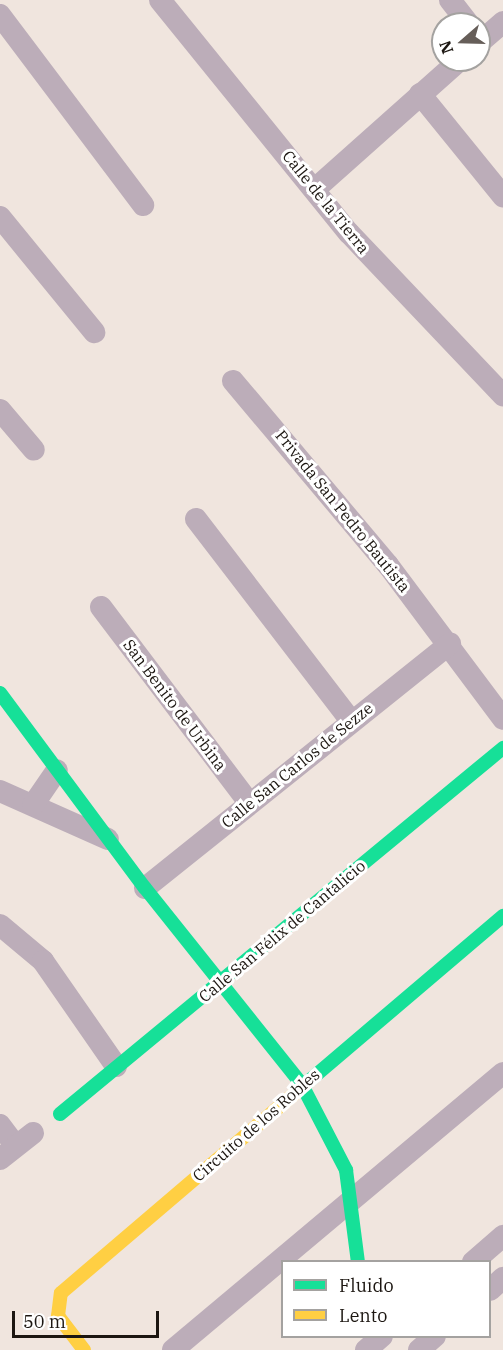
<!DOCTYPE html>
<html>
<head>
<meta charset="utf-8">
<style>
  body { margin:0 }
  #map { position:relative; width:503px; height:1350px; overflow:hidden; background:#f0e5de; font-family:"IBM Plex Serif",serif }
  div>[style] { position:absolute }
  .street>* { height:22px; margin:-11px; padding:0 11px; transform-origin:11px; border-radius:11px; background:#bcadb9 }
  .fast>* { height:14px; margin:-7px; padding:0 7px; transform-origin:7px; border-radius:7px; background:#16e098 }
  .slow>* { height:14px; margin:-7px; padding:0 7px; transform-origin:7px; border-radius:7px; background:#ffcf43 }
  span { translate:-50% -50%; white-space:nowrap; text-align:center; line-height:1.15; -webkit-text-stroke:6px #fff; paint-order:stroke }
  .street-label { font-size:16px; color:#1c1611 }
  .legend { position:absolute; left:281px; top:1260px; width:210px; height:78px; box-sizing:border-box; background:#fff; border:2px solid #a4a2a0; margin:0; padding:8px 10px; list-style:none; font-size:18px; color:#1c1611 }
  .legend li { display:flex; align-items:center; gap:12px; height:30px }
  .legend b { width:30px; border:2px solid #a4a2a0 }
  .north { position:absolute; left:431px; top:12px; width:60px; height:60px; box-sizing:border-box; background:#fff; border:2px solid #a4a2a0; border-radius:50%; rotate:250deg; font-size:16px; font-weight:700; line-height:24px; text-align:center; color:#1c1611 }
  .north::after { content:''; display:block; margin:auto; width:21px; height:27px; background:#665e59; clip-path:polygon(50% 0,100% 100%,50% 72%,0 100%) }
  .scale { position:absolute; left:12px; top:1311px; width:147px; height:27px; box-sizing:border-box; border:3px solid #1c1611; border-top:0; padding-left:8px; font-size:18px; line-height:21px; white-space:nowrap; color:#1c1611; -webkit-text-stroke:4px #fff; paint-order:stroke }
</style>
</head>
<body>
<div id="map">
  <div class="street">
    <i style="left:160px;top:0;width:300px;rotate:51deg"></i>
    <i style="left:349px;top:233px;width:224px;rotate:46.5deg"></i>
    <i style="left:450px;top:0;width:31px;rotate:52deg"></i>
    <i style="left:0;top:15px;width:238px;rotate:53deg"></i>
    <i style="left:479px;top:43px;width:32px;rotate:-41deg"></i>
    <i style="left:420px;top:94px;width:132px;rotate:50.9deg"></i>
    <i style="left:315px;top:189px;width:194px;rotate:-41.7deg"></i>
    <i style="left:0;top:217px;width:149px;rotate:50.7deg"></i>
    <i style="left:233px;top:381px;width:241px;rotate:49.9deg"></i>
    <i style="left:388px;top:565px;width:192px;rotate:53.2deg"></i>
    <i style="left:0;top:410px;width:52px;rotate:49.6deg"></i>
    <i style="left:196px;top:519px;width:255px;rotate:52.5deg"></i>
    <i style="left:101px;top:607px;width:246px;rotate:52.9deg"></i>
    <i style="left:0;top:791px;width:118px;rotate:24deg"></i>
    <i style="left:33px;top:805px;width:42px;rotate:-55.6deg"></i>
    <i style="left:145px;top:888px;width:391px;rotate:-38.7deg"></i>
    <i style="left:0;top:925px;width:56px;rotate:39.9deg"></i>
    <i style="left:43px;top:961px;width:128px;rotate:55.2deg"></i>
    <i style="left:0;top:1125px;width:26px;rotate:53deg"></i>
    <i style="left:0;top:1159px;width:42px;rotate:-38.2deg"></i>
    <i style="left:473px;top:1262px;width:40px;rotate:-41deg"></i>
    <i style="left:490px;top:1290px;width:18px;rotate:-43deg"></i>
    <i style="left:173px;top:1350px;width:431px;rotate:-40deg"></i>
    <i style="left:366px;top:1350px;width:21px;rotate:-41deg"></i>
    <i style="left:419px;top:1350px;width:21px;rotate:-41deg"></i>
  </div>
  <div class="fast">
    <i style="left:0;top:693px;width:243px;rotate:53.4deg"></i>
    <i style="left:145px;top:888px;width:252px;rotate:51.4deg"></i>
    <i style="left:302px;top:1085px;width:96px;rotate:62.6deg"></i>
    <i style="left:346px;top:1170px;width:93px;rotate:82.6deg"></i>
    <i style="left:296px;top:1092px;width:272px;rotate:-40.4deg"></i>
    <i style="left:60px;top:1114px;width:575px;rotate:-39.56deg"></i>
  </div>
  <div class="slow">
    <i style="left:84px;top:1350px;width:43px;rotate:-127.4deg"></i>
    <i style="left:58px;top:1316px;width:23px;rotate:-83deg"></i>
    <i style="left:61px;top:1293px;width:309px;rotate:-40.5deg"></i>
  </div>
  <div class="street-label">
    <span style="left:326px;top:202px;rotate:51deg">Calle de la Tierra</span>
    <span style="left:343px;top:511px;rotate:51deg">Privada San Pedro Bautista</span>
    <span style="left:175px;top:705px;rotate:53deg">San Benito de Urbina</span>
    <span style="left:297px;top:765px;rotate:-39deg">Calle San Carlos de Sezze</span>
    <span style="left:282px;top:931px;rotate:-40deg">Calle San Félix de Cantalicio</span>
    <span style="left:256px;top:1125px;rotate:-41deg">Circuito de los Robles</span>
  </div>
  <ul class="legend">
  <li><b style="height:8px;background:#16e098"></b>Fluido</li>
  <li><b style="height:8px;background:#ffcf43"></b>Lento</li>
  </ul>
  <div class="north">N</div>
  <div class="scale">50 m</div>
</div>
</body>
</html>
